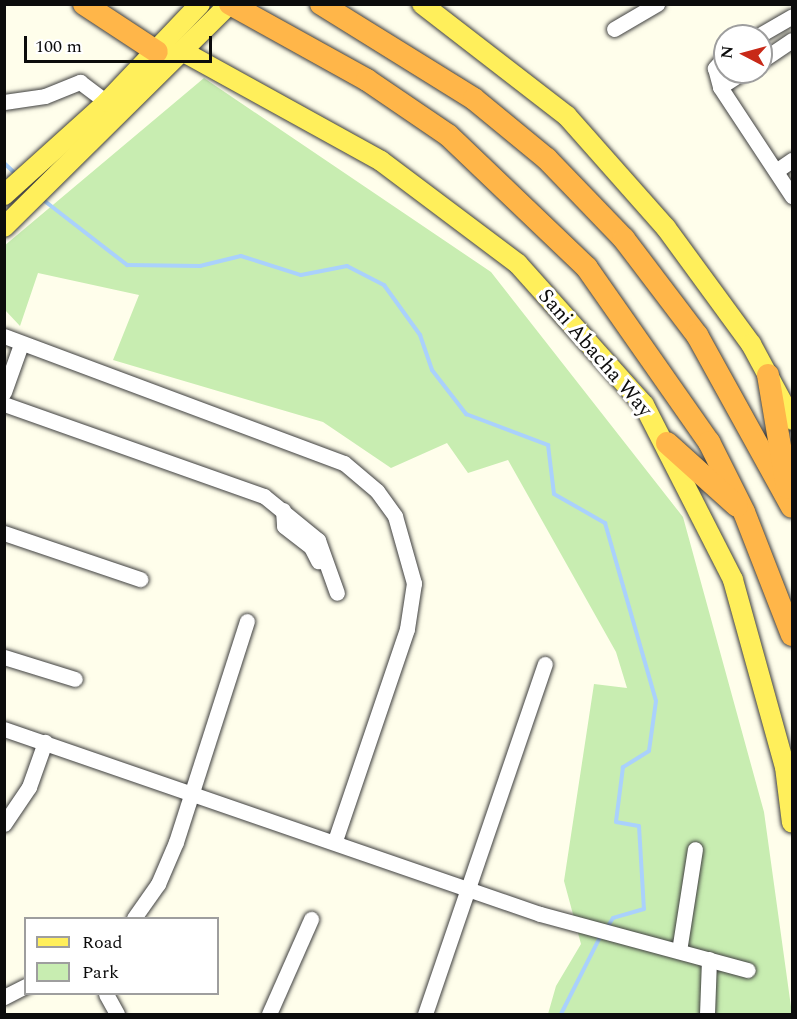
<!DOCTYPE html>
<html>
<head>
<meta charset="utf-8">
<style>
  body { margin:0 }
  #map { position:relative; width:797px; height:1019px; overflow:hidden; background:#fffeeb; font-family:Spectral,serif }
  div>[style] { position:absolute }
  .green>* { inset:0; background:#c8edb1 }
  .stream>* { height:4px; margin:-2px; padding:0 2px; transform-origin:2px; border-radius:2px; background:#aad1fc }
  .roads { filter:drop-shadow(0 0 2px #3f3f3f) drop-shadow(0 0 2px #3f3f3f) }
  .minor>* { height:15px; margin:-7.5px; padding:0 7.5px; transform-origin:7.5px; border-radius:7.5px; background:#fff }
  .major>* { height:20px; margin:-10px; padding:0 10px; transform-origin:10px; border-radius:10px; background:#ffef5b }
  .highway>* { height:22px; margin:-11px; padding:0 11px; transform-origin:11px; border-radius:11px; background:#ffb649 }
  span { translate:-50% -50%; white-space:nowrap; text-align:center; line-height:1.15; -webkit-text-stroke:6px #fff; paint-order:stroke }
  .street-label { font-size:21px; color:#0c0c0c }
  .frame { position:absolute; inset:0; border:6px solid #0c0c0c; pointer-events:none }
  .legend { position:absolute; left:24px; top:917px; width:195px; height:78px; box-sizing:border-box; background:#fff; border:2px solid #9e9e9e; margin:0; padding:8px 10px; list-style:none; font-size:18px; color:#0c0c0c }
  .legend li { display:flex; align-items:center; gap:12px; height:30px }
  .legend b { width:30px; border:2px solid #9e9e9e }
  .north { position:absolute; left:713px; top:24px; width:60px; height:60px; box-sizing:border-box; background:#fff; border:2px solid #9e9e9e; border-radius:50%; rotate:276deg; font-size:16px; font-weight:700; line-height:24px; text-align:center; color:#0c0c0c }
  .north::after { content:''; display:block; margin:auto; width:21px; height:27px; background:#c82918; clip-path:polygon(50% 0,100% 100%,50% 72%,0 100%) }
  .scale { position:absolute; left:24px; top:36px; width:188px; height:27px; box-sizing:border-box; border:3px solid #0c0c0c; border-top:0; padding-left:8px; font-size:18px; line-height:21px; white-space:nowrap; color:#0c0c0c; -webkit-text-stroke:4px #fff; paint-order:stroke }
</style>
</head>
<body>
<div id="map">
  <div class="green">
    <i style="clip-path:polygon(204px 78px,491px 272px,683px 517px,764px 812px,792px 1014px,548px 1014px,556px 986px,581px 944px,564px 881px,594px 684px,627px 688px,616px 652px,508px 460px,468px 473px,447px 443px,391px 468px,323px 422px,113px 360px,139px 295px,38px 273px,20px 326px,5px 310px,4px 246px)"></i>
  </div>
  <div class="stream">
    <i style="left:4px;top:163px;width:18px;rotate:43deg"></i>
    <i style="left:42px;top:199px;width:108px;rotate:37.8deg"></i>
    <i style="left:127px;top:265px;width:73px;rotate:0.8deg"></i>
    <i style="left:200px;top:266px;width:42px;rotate:-13.7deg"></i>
    <i style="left:241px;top:256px;width:63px;rotate:17.6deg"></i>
    <i style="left:301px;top:275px;width:47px;rotate:-11.1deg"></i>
    <i style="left:347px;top:266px;width:42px;rotate:27.2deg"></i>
    <i style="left:384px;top:285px;width:62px;rotate:54.2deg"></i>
    <i style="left:420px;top:335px;width:37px;rotate:71deg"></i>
    <i style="left:432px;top:370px;width:56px;rotate:52.3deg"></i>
    <i style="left:466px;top:414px;width:88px;rotate:20.7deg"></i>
    <i style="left:548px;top:445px;width:49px;rotate:83deg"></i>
    <i style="left:554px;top:494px;width:59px;rotate:29.6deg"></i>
    <i style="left:605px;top:523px;width:185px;rotate:74deg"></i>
    <i style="left:656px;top:701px;width:50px;rotate:98deg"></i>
    <i style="left:649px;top:751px;width:31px;rotate:148deg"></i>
    <i style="left:623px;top:767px;width:55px;rotate:97.3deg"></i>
    <i style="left:616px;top:822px;width:23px;rotate:10deg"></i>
    <i style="left:639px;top:826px;width:83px;rotate:86.6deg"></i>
    <i style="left:644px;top:909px;width:32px;rotate:164deg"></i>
    <i style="left:613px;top:918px;width:13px;rotate:122deg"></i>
    <i style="left:561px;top:1014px;width:89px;rotate:-63.1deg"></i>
  </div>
  <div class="roads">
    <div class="minor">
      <i style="left:614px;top:29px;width:50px;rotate:-30.2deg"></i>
      <i style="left:758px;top:36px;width:39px;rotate:-30deg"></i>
      <i style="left:725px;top:56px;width:16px;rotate:130deg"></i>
      <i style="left:715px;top:68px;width:20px;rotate:75deg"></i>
      <i style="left:720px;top:87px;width:131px;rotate:56.6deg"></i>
      <i style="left:761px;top:61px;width:37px;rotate:-34deg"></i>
      <i style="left:720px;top:87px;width:27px;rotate:-33deg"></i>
      <i style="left:4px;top:102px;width:41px;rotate:-8.3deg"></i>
      <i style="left:45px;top:96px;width:38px;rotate:-22deg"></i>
      <i style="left:80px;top:82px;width:34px;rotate:37deg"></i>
      <i style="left:776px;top:171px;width:19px;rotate:-35deg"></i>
      <i style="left:4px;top:336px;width:363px;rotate:20.5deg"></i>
      <i style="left:344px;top:463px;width:43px;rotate:40.3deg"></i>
      <i style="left:377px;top:491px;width:31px;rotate:54deg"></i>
      <i style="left:395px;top:516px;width:70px;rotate:74.2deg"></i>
      <i style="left:414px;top:583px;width:47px;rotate:98.7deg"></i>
      <i style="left:407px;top:629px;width:224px;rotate:108.8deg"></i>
      <i style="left:4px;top:392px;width:48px;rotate:-70.4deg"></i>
      <i style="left:4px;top:404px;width:276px;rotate:19.5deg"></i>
      <i style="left:264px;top:496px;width:70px;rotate:39.2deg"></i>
      <i style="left:318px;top:540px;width:56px;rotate:70.3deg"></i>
      <i style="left:283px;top:510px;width:16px;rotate:86deg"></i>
      <i style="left:284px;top:526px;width:34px;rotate:38deg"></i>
      <i style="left:311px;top:547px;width:16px;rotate:63deg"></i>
      <i style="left:4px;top:533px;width:144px;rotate:18.7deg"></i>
      <i style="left:4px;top:657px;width:74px;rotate:17.2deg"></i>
      <i style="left:4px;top:729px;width:567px;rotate:19.04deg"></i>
      <i style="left:540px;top:914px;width:215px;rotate:15.1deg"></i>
      <i style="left:4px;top:824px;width:45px;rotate:-56deg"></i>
      <i style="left:29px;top:787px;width:48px;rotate:-70.4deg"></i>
      <i style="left:134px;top:918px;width:42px;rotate:-54.8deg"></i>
      <i style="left:158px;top:884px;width:46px;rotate:-66.8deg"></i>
      <i style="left:176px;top:842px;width:232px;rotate:-72.2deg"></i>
      <i style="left:679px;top:951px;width:103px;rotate:-81.1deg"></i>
      <i style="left:106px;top:994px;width:23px;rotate:61deg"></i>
      <i style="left:4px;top:997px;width:25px;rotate:-27deg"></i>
      <i style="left:269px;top:1014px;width:104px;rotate:-66.1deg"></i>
      <i style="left:425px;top:1014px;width:370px;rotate:-71.1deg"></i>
      <i style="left:707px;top:1014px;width:55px;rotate:-87.9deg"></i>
    </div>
    <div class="major">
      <i style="left:422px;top:4px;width:183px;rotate:37.7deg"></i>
      <i style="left:567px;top:116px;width:149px;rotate:48.5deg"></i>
      <i style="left:666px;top:228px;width:144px;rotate:53.8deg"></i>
      <i style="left:751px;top:344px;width:86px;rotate:61.7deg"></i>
      <i style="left:182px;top:51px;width:227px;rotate:28.9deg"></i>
      <i style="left:381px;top:161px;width:171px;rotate:36.9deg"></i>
      <i style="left:518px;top:264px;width:189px;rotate:48.2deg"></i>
      <i style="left:644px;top:405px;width:196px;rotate:63deg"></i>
      <i style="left:733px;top:580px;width:194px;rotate:74.5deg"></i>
      <i style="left:785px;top:767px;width:56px;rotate:82.9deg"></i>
      <i style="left:4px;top:195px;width:139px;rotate:-42.1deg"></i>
      <i style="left:107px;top:102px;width:135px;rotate:-46.5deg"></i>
      <i style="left:4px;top:227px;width:317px;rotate:-44.7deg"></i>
    </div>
    <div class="highway">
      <i style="left:84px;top:4px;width:87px;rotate:33.3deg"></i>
      <i style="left:230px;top:4px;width:157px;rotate:29deg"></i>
      <i style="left:367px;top:80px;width:98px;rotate:34.2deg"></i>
      <i style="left:448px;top:135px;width:192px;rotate:43.7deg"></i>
      <i style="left:587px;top:268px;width:213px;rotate:55deg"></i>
      <i style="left:709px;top:442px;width:78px;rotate:63.4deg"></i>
      <i style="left:744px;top:512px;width:132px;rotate:68.7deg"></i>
      <i style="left:321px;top:4px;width:180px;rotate:31.8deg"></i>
      <i style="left:474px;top:99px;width:94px;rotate:39.4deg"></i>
      <i style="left:547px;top:159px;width:111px;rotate:46.1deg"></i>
      <i style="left:624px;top:239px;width:121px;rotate:52.8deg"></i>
      <i style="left:697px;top:335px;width:196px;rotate:61.1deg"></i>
      <i style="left:768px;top:375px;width:114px;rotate:80.4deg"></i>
      <i style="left:667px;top:443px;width:94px;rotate:42deg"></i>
    </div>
  </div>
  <div class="street-label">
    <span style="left:595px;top:353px;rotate:49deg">Sani Abacha Way</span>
  </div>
  <div class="frame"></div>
  <ul class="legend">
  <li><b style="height:8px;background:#ffef5b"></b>Road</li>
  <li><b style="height:16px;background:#c8edb1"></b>Park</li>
  </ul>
  <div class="north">N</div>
  <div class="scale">100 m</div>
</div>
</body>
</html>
